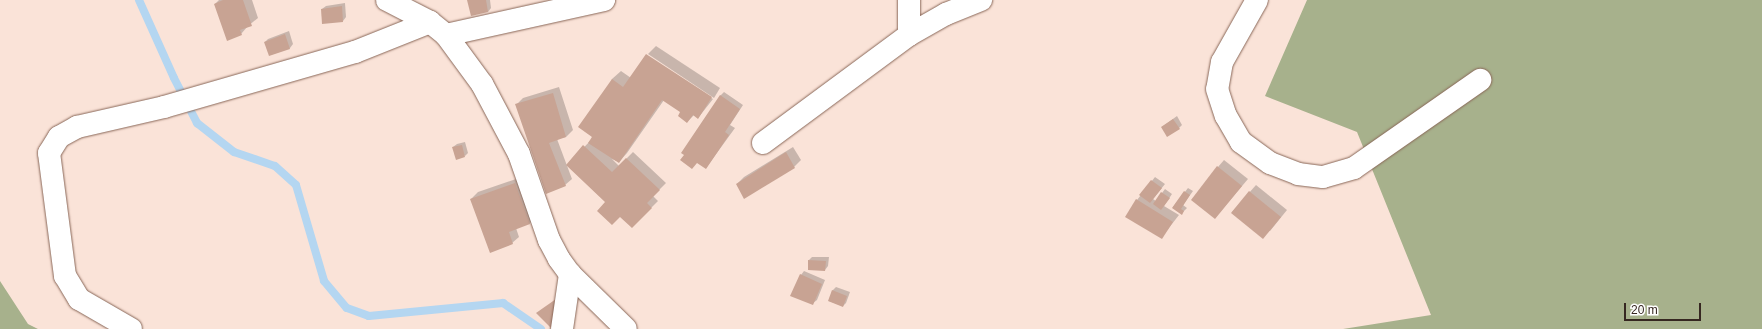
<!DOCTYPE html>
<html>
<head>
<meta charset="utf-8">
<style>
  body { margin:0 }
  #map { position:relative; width:1762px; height:329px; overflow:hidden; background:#fae3d8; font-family:Helvetica,sans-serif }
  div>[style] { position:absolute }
  .forest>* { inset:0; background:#a7b18c }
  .shadow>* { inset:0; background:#0003 }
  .stream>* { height:8px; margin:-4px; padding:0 4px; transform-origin:4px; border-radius:4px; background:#b4d6f1 }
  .building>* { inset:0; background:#c8a393 }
  .roads { filter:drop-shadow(0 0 1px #896758) drop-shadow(0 0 1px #896758) }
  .minor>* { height:22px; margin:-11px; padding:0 11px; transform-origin:11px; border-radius:11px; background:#fff }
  span { translate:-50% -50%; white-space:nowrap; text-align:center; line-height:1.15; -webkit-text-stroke:3.5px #fff; paint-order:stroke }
  .scale { position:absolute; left:1624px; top:303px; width:77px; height:18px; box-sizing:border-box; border:2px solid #362721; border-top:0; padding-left:5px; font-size:12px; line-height:14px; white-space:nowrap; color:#362721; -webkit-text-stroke:3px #fff; paint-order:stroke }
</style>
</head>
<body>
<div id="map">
  <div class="forest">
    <i style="clip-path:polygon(1307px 0,1762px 0,1762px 329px,1343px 329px,1431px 315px,1357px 132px,1265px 96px)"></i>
    <i style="clip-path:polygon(0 281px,28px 324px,38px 329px,0 329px)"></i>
  </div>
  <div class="shadow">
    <i style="clip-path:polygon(219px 0,252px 0,258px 18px,248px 26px,241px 34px,215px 4px)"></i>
    <i style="clip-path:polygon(468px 0,490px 0,491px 8px,488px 12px)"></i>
    <i style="clip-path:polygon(345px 3px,346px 17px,343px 21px,322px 9px,326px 6px)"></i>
    <i style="clip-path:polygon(289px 31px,293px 44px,290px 48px,270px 55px,265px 42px,268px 39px)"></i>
    <i style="clip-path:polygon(656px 46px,720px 88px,714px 98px,648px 54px)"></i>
    <i style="clip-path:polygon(647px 56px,713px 99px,698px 118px,694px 115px,687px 122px,681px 112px,664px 100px,627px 153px,619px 162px,612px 159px,619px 166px,633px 152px,666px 183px,653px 196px,658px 201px,632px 227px,567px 165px,591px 140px,612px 79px,621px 71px,631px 78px)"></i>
    <i style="clip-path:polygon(559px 87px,573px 130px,566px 137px,557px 139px,572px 179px,565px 185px,517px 104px,523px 98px)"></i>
    <i style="clip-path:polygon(724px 92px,743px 105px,730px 125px,735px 128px,706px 168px,720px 96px)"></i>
    <i style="clip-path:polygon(1177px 116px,1182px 125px,1179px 128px,1162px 127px)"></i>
    <i style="clip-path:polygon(465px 142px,468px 153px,465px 156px,453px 147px,457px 144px)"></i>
    <i style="clip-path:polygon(793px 147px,801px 160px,794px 167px,737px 184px,744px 177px)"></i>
    <i style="clip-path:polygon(1224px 160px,1248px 179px,1215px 218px,1218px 167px)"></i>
    <i style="clip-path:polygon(522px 177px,536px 217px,530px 223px,516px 228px,519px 237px,512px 243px,471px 199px,478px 192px)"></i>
    <i style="clip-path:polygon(1155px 177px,1165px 184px,1153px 199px,1156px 201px,1165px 189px,1172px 194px,1164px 206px,1179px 215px,1161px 238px,1137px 200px)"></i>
    <i style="clip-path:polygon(1256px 185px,1287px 210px,1270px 231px,1232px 212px)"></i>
    <i style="clip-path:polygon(1188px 188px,1193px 191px,1183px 205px,1187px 208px,1182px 213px,1173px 207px)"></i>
    <i style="clip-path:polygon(812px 257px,829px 257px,828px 266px,825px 270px,809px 260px)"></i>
    <i style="clip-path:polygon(804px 271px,825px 280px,817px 300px,813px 303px,801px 275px)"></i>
    <i style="clip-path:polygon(836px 287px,850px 292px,846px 303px,843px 306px,829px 301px,833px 290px)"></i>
  </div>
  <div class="stream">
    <i style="left:139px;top:0;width:85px;rotate:65.8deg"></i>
    <i style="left:174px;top:78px;width:51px;rotate:62.9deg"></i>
    <i style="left:197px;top:123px;width:47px;rotate:38.1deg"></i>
    <i style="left:234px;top:152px;width:43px;rotate:18.9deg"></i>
    <i style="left:275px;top:166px;width:28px;rotate:42deg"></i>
    <i style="left:296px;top:185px;width:100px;rotate:73.7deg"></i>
    <i style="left:324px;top:281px;width:35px;rotate:50deg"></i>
    <i style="left:347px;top:308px;width:23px;rotate:20deg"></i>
    <i style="left:369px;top:316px;width:135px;rotate:-5.5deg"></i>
    <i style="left:503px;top:303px;width:46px;rotate:34.4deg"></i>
  </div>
  <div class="building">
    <i style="clip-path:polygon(223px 0,243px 0,252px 26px,240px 30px,242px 35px,227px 41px,214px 4px)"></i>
    <i style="clip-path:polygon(467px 0,486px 0,488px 12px,471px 16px)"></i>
    <i style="clip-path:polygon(342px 6px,343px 22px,322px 24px,321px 9px)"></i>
    <i style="clip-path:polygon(285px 34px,290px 49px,269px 56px,264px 42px)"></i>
    <i style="clip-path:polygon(646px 54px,712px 97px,698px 119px,693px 115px,687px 123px,678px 116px,680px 112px,662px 100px,619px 163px,588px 143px,592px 137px,578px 127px,612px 79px,623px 87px)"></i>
    <i style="clip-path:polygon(553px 93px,566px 137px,549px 143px,566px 186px,546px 194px,515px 104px)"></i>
    <i style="clip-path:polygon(720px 95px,740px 109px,725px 132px,729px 135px,706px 169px,697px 163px,692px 169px,680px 160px,684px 155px,681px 153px)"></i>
    <i style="clip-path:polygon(1173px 119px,1180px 129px,1167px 137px,1161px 127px)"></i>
    <i style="clip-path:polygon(462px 145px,465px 157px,456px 160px,452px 147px)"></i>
    <i style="clip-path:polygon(583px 145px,612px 172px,626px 158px,660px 190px,647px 203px,652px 208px,632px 228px,620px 217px,612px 225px,597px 211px,605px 202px,566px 165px)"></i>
    <i style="clip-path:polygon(786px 152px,795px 168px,744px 199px,736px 184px)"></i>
    <i style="clip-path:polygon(1217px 166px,1242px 186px,1215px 219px,1191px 200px)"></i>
    <i style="clip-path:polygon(1151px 180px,1162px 188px,1150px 203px,1139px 195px)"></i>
    <i style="clip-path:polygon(515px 183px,530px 224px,509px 232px,513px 244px,490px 253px,470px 199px)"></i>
    <i style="clip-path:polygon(1184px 191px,1190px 195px,1181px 209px,1184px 211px,1182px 215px,1172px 208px)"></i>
    <i style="clip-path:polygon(1249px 191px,1281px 217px,1263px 239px,1231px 213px)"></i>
    <i style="clip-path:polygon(1161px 192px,1170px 198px,1161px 210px,1153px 204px)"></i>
    <i style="clip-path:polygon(1136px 199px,1173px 222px,1162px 239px,1125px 217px)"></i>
    <i style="clip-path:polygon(808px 260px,826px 261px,825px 271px,808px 270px)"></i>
    <i style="clip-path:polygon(800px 274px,822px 284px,813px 305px,790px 296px)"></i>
    <i style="clip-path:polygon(832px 290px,847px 296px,843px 307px,828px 301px)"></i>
    <i style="clip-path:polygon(556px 299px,551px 328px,536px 313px)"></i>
  </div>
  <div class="roads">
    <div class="minor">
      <i style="left:387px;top:0;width:48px;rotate:27.1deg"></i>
      <i style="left:430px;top:22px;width:21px;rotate:39deg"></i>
      <i style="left:446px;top:35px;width:61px;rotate:53.7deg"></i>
      <i style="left:482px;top:84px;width:79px;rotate:62.1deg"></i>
      <i style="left:519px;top:154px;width:91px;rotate:70.8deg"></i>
      <i style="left:549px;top:240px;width:21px;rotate:62deg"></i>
      <i style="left:559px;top:259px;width:19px;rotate:54deg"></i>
      <i style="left:570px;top:274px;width:78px;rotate:44.5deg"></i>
      <i style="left:909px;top:0;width:35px;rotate:90deg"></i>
      <i style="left:1257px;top:0;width:71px;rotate:119.4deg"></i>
      <i style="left:1222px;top:62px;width:27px;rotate:100deg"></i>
      <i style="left:1217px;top:89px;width:28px;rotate:72deg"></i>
      <i style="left:1226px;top:116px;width:30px;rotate:60deg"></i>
      <i style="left:1241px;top:142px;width:36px;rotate:36deg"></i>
      <i style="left:1270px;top:163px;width:30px;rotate:21deg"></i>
      <i style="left:1298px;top:174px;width:25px;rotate:7deg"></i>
      <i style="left:1323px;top:177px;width:32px;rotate:-16deg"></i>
      <i style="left:1354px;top:168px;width:154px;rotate:-34.9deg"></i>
      <i style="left:446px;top:35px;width:162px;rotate:-12.5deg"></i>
      <i style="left:763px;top:143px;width:182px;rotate:-36.5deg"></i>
      <i style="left:909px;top:35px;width:43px;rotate:-29.6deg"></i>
      <i style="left:946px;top:14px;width:38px;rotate:-22deg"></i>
      <i style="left:131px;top:329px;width:60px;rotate:-150deg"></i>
      <i style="left:79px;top:299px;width:27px;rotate:-121deg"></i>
      <i style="left:65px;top:276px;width:124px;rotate:-97.4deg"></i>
      <i style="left:49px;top:153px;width:19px;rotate:-58deg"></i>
      <i style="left:59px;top:137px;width:21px;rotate:-29deg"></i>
      <i style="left:77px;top:127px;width:89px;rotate:-12.9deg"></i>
      <i style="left:164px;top:107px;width:199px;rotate:-16.1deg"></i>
      <i style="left:355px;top:52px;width:81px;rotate:-21.8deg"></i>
      <i style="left:562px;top:329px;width:56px;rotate:-81.7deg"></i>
    </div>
  </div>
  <div class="scale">20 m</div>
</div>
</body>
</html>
